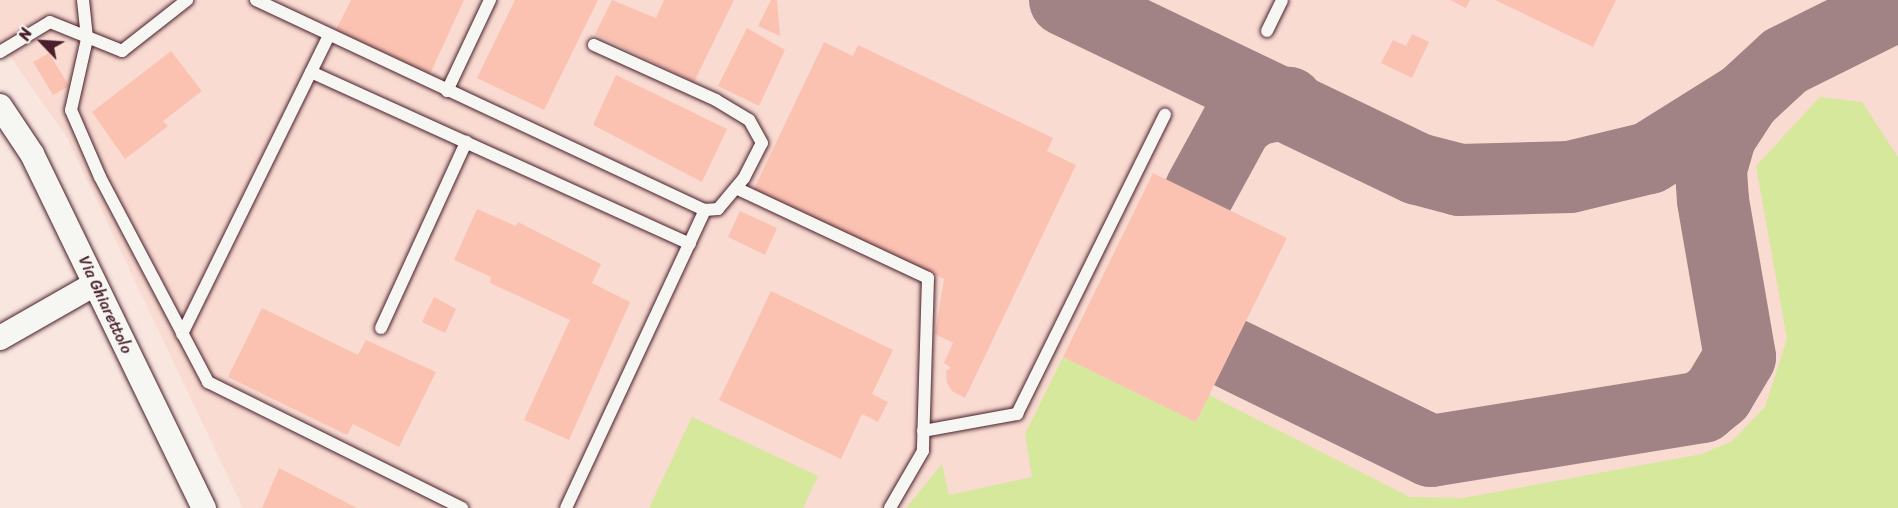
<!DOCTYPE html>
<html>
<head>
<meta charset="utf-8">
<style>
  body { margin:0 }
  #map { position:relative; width:1898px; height:508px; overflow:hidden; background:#f8e6df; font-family:Sriracha,sans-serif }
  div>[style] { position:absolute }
  .built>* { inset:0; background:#f9dbd2 }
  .green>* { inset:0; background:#d5e89c }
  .taxiway>* { height:72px; margin:-36px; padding:0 36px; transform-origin:36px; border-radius:36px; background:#a18285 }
  .building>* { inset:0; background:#fbc2b2 }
  .roads { filter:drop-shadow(0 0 2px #4a1f2b) drop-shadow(0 0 2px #4a1f2b) }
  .service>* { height:12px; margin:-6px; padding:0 6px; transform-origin:6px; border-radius:6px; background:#f6f6f2 }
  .minor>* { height:24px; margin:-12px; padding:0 12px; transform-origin:12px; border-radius:12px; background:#f6f6f2 }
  span { translate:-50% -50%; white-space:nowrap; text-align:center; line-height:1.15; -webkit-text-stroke:4.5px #f6f6f2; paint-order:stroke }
  .street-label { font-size:16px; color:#4a1f2b }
  .north { position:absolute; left:12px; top:12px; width:60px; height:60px; -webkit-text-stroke:4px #f6f6f2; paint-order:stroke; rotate:295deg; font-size:16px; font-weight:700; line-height:24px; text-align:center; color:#4a1f2b }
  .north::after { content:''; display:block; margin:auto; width:21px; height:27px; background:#4a1f2b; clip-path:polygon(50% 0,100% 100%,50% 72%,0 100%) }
</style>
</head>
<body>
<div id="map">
  <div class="built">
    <i style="clip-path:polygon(0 0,1898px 0,1898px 508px,243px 508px,66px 136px,0 42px)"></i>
  </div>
  <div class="green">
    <i style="clip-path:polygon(1820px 97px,1862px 102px,1898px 157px,1898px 508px,906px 508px,942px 464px,949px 495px,1032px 477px,1025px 434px,1063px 357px,1196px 422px,1209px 395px,1410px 497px,1463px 498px,1702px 454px,1732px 441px,1765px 407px,1787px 339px,1756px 166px)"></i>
    <i style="clip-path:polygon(692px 417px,818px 476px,803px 508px,649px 508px)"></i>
  </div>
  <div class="taxiway">
    <i style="left:1065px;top:0;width:391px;rotate:25.6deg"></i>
    <i style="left:1418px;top:169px;width:43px;rotate:14.7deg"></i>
    <i style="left:1460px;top:180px;width:110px;rotate:-1.6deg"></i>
    <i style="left:1570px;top:177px;width:81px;rotate:-13.5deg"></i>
    <i style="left:1649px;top:158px;width:113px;rotate:-32deg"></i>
    <i style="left:1745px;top:98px;width:54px;rotate:-42.8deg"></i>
    <i style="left:1785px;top:61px;width:126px;rotate:-26.4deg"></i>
    <i style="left:1200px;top:191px;width:77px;rotate:-61.4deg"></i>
    <i style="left:1237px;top:123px;width:21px;rotate:-37deg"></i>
    <i style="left:1254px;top:110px;width:35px;rotate:-12deg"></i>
    <i style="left:1232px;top:354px;width:221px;rotate:26deg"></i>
    <i style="left:1431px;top:451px;width:275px;rotate:-9.2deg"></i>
    <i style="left:1702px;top:407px;width:21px;rotate:-39deg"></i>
    <i style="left:1718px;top:394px;width:43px;rotate:-59.3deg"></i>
    <i style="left:1740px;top:357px;width:159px;rotate:-99.8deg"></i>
    <i style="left:1713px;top:200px;width:31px;rotate:-94deg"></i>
    <i style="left:1711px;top:169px;width:35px;rotate:-74deg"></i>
    <i style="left:1721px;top:135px;width:44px;rotate:-57deg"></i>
  </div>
  <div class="building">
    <i style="clip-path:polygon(351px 0,464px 0,430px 74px,336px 30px)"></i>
    <i style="clip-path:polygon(515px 0,598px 0,544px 110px,477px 78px)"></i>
    <i style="clip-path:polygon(612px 0,656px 18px,664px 0,734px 0,694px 82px,595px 34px)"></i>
    <i style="clip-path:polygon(771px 0,777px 0,780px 36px,758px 26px)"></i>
    <i style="clip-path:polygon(1450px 0,1470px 0,1466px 8px)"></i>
    <i style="clip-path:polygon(1495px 0,1616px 0,1593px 47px)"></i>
    <i style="clip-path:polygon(747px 28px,785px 50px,759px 106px,718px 86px)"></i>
    <i style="clip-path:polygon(1412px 34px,1429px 42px,1412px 78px,1381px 63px,1393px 40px,1406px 46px)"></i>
    <i style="clip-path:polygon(824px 42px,853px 56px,858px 45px,1053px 138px,1047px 151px,1076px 165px,965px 398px,952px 391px,947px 383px,946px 371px,951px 368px,944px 363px,953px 343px,935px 334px,944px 279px,754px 189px)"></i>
    <i style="clip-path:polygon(171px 51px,202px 91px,163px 121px,168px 126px,125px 159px,92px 112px)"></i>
    <i style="clip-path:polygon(49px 53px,69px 86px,53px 95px,33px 62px)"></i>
    <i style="clip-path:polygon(616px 75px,727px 129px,702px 182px,593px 125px)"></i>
    <i style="clip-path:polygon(1153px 173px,1287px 238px,1196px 422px,1063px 357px)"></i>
    <i style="clip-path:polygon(477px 209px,516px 226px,518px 222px,601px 264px,592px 283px,630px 302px,569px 440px,524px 420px,570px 320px,490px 283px,491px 277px,454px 260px)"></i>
    <i style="clip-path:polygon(740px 211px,777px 228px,765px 255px,728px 237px)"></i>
    <i style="clip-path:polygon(771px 291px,893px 350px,872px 394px,888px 402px,878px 422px,862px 414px,841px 459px,719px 400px)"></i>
    <i style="clip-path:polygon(434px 297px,456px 309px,445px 333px,422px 322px)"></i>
    <i style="clip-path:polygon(262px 308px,358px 355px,366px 340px,436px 372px,399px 447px,353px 424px,347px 435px,228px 377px)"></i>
    <i style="clip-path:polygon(279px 468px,357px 508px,262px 508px)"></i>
  </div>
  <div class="roads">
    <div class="service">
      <i style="left:83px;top:0;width:39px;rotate:84deg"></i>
      <i style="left:87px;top:39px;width:73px;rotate:102.7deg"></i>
      <i style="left:71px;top:110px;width:73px;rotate:66.6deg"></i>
      <i style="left:100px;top:177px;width:232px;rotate:62.2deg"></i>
      <i style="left:208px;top:382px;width:284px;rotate:26.4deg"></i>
      <i style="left:256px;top:0;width:496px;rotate:25.1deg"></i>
      <i style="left:705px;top:210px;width:13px;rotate:-4deg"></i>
      <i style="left:718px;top:209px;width:40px;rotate:-50deg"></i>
      <i style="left:744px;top:178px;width:39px;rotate:-63deg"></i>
      <i style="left:762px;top:143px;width:26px;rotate:-119deg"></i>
      <i style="left:749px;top:120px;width:39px;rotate:-149deg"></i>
      <i style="left:716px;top:100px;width:134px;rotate:-155.7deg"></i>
      <i style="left:1267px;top:31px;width:34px;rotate:-64deg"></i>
      <i style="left:0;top:52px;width:58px;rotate:-31deg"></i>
      <i style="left:50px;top:22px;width:78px;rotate:21.9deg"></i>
      <i style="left:122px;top:51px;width:83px;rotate:-38.1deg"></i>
      <i style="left:311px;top:72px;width:416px;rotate:24.4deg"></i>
      <i style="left:447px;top:91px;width:101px;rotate:-64.7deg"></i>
      <i style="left:736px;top:188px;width:212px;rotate:25.1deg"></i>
      <i style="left:928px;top:278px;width:173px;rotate:91.7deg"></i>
      <i style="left:923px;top:451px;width:66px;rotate:120.1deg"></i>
      <i style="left:381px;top:328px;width:205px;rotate:-65.4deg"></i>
      <i style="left:182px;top:334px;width:333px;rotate:-63.8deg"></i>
      <i style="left:923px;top:431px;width:96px;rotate:-10.3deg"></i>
      <i style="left:1017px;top:414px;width:334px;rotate:-63.7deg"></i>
      <i style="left:566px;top:508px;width:329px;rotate:-65deg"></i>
    </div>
    <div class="minor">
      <i style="left:0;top:106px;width:58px;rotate:56.3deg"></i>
      <i style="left:32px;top:154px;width:394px;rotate:64.1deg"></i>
      <i style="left:0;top:338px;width:107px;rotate:-29.7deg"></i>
    </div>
  </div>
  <div class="street-label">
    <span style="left:105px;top:305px;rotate:65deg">Via Ghiarettolo</span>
  </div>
  <div class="north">N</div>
</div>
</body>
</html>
